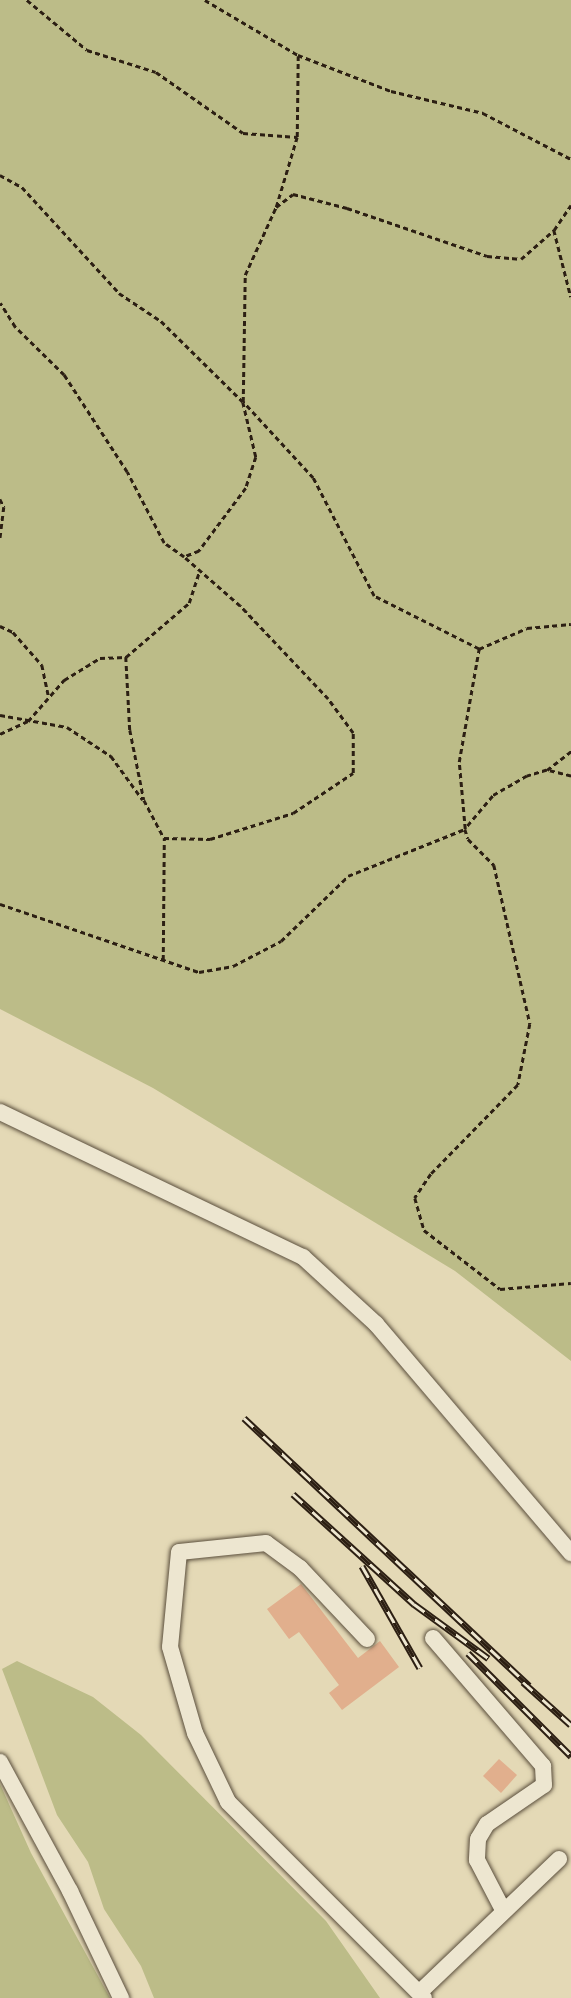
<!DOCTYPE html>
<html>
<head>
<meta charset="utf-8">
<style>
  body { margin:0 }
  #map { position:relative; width:571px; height:1998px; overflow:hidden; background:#e4d9b6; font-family:"Gentium Book Plus",serif }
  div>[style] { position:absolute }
  .green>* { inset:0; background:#bcbc88 }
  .building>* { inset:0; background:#e1af8d }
  .path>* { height:2.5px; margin-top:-1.25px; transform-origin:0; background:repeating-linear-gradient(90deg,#2c1f13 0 5px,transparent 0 8.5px) }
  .roads { filter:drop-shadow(0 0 2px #5a4e3c) drop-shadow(0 0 2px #5a4e3c) }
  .minor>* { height:16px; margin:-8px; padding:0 8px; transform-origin:8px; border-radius:8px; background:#ede6d0 }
  .rail>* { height:7px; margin-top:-3.5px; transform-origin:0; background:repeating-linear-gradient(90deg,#ede6d0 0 13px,#2c1f13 0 26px); box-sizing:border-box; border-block:2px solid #2c1f13 }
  span { translate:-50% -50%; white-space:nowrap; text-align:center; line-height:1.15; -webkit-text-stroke:7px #ede6d0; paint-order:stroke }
</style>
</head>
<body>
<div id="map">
  <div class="green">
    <i style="clip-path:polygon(0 0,571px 0,571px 1361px,455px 1271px,153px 1088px,0 1009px)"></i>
    <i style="clip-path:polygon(17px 1661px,93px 1697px,141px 1735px,326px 1921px,380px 1998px,154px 1998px,141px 1966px,104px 1909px,88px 1862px,57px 1815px,2px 1669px)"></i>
    <i style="clip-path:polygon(0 1784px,31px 1853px,110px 1998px,0 1998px)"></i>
  </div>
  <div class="building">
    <i style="clip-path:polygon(301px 1584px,358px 1658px,380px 1641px,399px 1667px,342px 1710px,329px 1693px,339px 1685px,299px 1632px,289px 1639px,267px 1609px)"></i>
    <i style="clip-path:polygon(499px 1759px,517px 1775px,501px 1793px,483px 1776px)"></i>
  </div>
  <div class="path">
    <i style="left:27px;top:0;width:78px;rotate:39.8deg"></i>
    <i style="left:87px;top:50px;width:72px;rotate:17.7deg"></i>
    <i style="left:156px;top:72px;width:106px;rotate:35deg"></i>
    <i style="left:243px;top:133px;width:54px;rotate:4.2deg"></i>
    <i style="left:297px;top:137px;width:81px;rotate:-89.3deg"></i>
    <i style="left:205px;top:0;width:108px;rotate:30.6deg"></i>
    <i style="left:298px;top:55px;width:100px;rotate:21.2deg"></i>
    <i style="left:391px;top:91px;width:95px;rotate:13.4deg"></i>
    <i style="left:483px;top:113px;width:99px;rotate:27.6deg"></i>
    <i style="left:0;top:175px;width:25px;rotate:29deg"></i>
    <i style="left:22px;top:187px;width:144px;rotate:47.5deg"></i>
    <i style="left:119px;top:293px;width:50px;rotate:33.7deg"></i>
    <i style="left:161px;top:321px;width:115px;rotate:44.6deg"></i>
    <i style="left:243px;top:402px;width:57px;rotate:76.7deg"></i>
    <i style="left:256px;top:457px;width:33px;rotate:108deg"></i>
    <i style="left:246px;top:488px;width:79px;rotate:126.7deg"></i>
    <i style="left:199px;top:551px;width:16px;rotate:158deg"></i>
    <i style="left:184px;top:557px;width:24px;rotate:-145deg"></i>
    <i style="left:164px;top:543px;width:80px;rotate:-117.5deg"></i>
    <i style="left:127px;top:472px;width:116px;rotate:-123deg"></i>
    <i style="left:64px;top:375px;width:69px;rotate:-135.6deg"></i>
    <i style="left:15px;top:327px;width:28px;rotate:-122deg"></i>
    <i style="left:276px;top:207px;width:21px;rotate:-37deg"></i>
    <i style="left:293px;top:194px;width:56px;rotate:14.5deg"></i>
    <i style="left:347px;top:208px;width:148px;rotate:18.9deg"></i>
    <i style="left:487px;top:256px;width:34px;rotate:5deg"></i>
    <i style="left:521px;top:259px;width:44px;rotate:-41.3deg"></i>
    <i style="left:554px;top:230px;width:30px;rotate:-56deg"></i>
    <i style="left:554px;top:230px;width:69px;rotate:75.8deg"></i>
    <i style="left:0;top:499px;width:9px;rotate:63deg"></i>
    <i style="left:4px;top:507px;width:33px;rotate:97deg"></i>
    <i style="left:0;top:626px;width:14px;rotate:25deg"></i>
    <i style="left:13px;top:632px;width:44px;rotate:48.7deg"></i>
    <i style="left:42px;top:665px;width:33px;rotate:78deg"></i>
    <i style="left:479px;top:649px;width:52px;rotate:-23.6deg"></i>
    <i style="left:527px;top:628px;width:44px;rotate:-5.2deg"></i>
    <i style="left:126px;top:657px;width:83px;rotate:-40.6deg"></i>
    <i style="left:189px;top:603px;width:33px;rotate:-72deg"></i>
    <i style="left:0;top:715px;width:68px;rotate:10.2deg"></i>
    <i style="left:67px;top:727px;width:53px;rotate:33.4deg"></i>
    <i style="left:111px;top:756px;width:54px;rotate:54deg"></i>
    <i style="left:0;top:734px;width:31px;rotate:-25deg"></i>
    <i style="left:28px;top:721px;width:55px;rotate:-48.7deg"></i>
    <i style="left:64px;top:680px;width:42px;rotate:-31.4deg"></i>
    <i style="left:100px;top:658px;width:26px;rotate:-2deg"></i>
    <i style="left:126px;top:657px;width:73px;rotate:86.9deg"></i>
    <i style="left:130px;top:730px;width:71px;rotate:78.7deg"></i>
    <i style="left:144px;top:800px;width:43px;rotate:62.2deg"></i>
    <i style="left:164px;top:838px;width:46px;rotate:1.2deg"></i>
    <i style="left:210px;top:839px;width:87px;rotate:-17.4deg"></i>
    <i style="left:293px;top:813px;width:72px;rotate:-33.7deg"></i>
    <i style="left:353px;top:773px;width:40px;rotate:-90deg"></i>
    <i style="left:353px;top:733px;width:42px;rotate:-126.3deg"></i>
    <i style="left:328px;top:699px;width:128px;rotate:-133.4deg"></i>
    <i style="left:240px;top:606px;width:74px;rotate:-138.8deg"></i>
    <i style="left:547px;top:770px;width:31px;rotate:-38deg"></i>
    <i style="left:571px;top:776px;width:25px;rotate:-166deg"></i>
    <i style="left:547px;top:770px;width:21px;rotate:163deg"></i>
    <i style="left:527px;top:776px;width:39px;rotate:150deg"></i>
    <i style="left:493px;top:796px;width:43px;rotate:130.3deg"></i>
    <i style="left:465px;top:829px;width:10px;rotate:73deg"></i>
    <i style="left:468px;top:839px;width:37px;rotate:45deg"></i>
    <i style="left:494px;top:865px;width:163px;rotate:77.2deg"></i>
    <i style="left:530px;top:1024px;width:62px;rotate:101.1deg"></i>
    <i style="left:518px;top:1085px;width:124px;rotate:134.3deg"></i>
    <i style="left:431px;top:1174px;width:29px;rotate:124deg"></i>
    <i style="left:415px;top:1198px;width:33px;rotate:74deg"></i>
    <i style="left:424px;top:1230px;width:96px;rotate:37.8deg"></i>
    <i style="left:500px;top:1289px;width:71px;rotate:-4.8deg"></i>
    <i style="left:0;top:904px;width:210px;rotate:18.9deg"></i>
    <i style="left:199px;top:972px;width:35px;rotate:-10deg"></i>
    <i style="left:233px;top:966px;width:54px;rotate:-27.5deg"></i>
    <i style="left:281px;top:941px;width:93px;rotate:-44.1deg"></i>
    <i style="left:348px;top:876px;width:126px;rotate:-21.9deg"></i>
    <i style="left:465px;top:829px;width:67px;rotate:-95.1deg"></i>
    <i style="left:459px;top:762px;width:115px;rotate:-80deg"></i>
    <i style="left:479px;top:649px;width:118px;rotate:-153.2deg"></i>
    <i style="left:374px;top:596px;width:133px;rotate:-117.3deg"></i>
    <i style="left:313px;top:478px;width:103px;rotate:-132.6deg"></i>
    <i style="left:243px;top:402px;width:127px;rotate:-89.1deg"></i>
    <i style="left:245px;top:275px;width:75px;rotate:-65.5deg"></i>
    <i style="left:276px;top:207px;width:73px;rotate:-73.3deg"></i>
    <i style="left:163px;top:960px;width:122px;rotate:-89.5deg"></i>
  </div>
  <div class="roads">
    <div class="minor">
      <i style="left:0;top:1112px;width:336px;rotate:25.6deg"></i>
      <i style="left:303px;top:1257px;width:99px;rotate:42.5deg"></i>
      <i style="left:376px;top:1324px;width:301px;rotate:49.6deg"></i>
      <i style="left:433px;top:1638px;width:169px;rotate:49.3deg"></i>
      <i style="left:543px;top:1766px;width:19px;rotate:87deg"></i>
      <i style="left:544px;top:1785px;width:69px;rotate:145.6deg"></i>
      <i style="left:487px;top:1824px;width:17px;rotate:121deg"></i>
      <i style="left:478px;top:1839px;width:21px;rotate:93deg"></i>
      <i style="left:477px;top:1860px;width:56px;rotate:62.5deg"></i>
      <i style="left:367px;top:1639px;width:98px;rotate:-133.3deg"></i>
      <i style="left:300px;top:1568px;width:42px;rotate:-143.7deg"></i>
      <i style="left:266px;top:1543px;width:87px;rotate:174.1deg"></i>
      <i style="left:179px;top:1552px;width:95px;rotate:95.4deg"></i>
      <i style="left:170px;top:1647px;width:90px;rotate:73.8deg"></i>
      <i style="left:195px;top:1733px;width:76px;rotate:64.4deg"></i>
      <i style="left:228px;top:1802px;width:277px;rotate:45deg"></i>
      <i style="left:0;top:1762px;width:147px;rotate:61.5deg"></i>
      <i style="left:70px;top:1891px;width:119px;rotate:64.5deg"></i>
      <i style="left:421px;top:1991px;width:191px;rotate:-43.7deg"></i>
    </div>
  </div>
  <div class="rail">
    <i style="left:244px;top:1418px;width:391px;rotate:43.2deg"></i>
    <i style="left:293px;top:1494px;width:164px;rotate:42.3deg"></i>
    <i style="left:414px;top:1604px;width:92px;rotate:36.1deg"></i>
    <i style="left:362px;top:1566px;width:117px;rotate:60.4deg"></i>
    <i style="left:468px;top:1653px;width:146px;rotate:45deg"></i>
    <i style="left:523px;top:1682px;width:64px;rotate:41.9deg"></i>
  </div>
</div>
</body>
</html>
